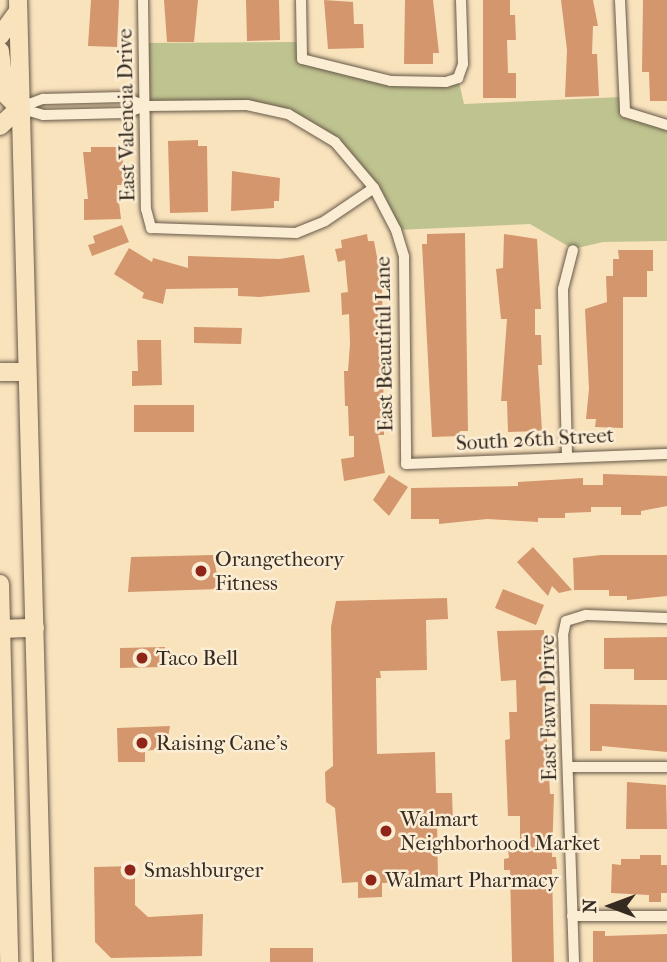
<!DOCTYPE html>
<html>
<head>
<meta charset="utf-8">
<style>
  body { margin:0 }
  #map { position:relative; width:667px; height:962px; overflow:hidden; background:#f9e3bd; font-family:"IM FELL French Canon",serif }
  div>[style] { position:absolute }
  .green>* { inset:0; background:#bfc390 }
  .building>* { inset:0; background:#d3966d }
  .roads { filter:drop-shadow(0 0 2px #675948) drop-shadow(0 0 2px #675948) }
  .minor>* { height:10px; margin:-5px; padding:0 5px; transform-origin:5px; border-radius:5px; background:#fbedd4 }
  .primary>* { height:18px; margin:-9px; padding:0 9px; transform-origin:9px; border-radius:9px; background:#f9e3bd }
  .dots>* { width:19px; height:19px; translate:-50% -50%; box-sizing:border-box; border:4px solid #fbedd4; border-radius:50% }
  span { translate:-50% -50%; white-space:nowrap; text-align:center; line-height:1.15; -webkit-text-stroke:5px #fbedd4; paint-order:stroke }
  .street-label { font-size:21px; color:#362b21 }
  .poi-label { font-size:21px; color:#362b21 }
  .left { translate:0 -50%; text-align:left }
  .north { position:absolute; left:576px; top:871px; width:70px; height:70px; -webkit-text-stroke:5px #fbedd4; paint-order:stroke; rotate:270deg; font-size:19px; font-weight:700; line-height:28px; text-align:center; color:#362b21 }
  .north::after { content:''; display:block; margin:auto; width:24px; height:32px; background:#362b21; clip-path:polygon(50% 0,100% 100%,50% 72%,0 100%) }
</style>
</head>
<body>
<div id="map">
  <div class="green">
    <i style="clip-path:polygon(302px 42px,303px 59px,368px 77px,458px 78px,464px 104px,622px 97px,625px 112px,667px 125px,667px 241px,603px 242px,573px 249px,530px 224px,396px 230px,335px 142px,269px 109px,145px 106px,144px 43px)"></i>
  </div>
  <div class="building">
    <i style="clip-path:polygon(91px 0,119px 0,117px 47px,88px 46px)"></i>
    <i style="clip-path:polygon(164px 0,198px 0,194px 42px,167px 42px)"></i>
    <i style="clip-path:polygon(246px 0,279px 0,280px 40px,247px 41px)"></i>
    <i style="clip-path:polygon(324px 0,353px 2px,354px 24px,363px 24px,364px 48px,328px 49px)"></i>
    <i style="clip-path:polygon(405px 0,433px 0,439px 53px,433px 53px,433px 64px,404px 64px)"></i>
    <i style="clip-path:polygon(483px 0,510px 0,510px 15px,515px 15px,516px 40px,507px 40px,508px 73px,516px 73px,516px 98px,483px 98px)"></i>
    <i style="clip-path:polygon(561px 0,593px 0,598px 26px,593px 26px,592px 54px,597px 54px,599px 96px,565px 97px,567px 50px)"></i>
    <i style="clip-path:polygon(643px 0,667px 0,667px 101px,650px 101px,649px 72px,642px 72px)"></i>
    <i style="clip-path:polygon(198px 140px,198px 146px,207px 146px,208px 212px,170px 213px,168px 141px)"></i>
    <i style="clip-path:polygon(91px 147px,120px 147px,124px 168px,124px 185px,117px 185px,121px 219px,84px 220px,84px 199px,88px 199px,83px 152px,91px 152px)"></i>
    <i style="clip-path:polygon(232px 171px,280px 178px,279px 201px,274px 201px,274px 208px,231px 211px)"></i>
    <i style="clip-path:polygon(122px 225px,129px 242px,92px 256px,88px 245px,95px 243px,93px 236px)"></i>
    <i style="clip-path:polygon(465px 233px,468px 431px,460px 431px,460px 436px,432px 437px,422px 244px,427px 244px,427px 234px)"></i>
    <i style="clip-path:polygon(367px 234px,368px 241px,374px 241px,382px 284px,384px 435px,378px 435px,385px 473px,344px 481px,341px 459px,354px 457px,354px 436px,349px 436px,348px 406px,345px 406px,344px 371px,348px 371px,350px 344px,349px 314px,342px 315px,341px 293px,348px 292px,345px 260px,338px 262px,335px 249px,342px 248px,341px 240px)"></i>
    <i style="clip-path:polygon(504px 234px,537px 239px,541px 309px,535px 309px,535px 335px,541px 335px,542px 365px,538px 365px,542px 431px,508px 432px,507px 401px,501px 401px,507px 319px,501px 319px,496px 269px,503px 268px)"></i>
    <i style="clip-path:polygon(129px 248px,152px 262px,153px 258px,188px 268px,188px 256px,280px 259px,304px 255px,310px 292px,259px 297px,238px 296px,238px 288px,166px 289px,163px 304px,142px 298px,144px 293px,114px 274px)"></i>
    <i style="clip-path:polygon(618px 250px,653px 250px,653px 271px,647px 271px,647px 297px,623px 297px,623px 428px,595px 427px,596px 419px,586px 419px,589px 389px,585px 309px,607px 302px,606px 276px,613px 276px,613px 259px,619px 259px)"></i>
    <i style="clip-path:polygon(194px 327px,242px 328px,241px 344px,194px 343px)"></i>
    <i style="clip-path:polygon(137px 340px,161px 340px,162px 385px,132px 386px,132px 371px,138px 371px)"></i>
    <i style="clip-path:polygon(134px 405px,194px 405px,194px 432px,134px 432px)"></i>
    <i style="clip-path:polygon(603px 474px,667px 476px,667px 506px,641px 511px,641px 515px,621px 515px,621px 507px,591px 507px,591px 512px,565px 513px,565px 518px,538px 518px,538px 522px,487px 519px,439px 524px,439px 519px,411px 519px,411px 488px,518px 486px,518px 482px,583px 478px,583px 485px,603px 485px)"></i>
    <i style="clip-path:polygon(389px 475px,408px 487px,389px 516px,373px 500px)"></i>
    <i style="clip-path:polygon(533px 547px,572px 590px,559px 593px,552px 586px,548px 596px,517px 562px)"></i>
    <i style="clip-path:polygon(213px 555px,220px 589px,128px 592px,131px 557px)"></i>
    <i style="clip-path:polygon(601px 555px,667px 555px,667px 596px,627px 600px,627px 596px,609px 596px,609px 590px,574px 590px,573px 558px)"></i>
    <i style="clip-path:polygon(503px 589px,544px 605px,536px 625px,495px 608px)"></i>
    <i style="clip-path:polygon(447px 598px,448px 619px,426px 620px,427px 670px,380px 671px,381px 678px,376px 678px,377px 754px,435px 752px,436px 793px,452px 793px,453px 823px,437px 824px,438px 881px,382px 883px,382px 897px,358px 898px,358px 882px,342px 883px,335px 808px,326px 802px,325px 772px,333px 766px,331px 627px,336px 601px)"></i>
    <i style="clip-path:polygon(544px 630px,547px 739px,550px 794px,554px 794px,552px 857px,556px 857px,557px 869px,552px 869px,554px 962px,512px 962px,510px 870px,504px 870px,504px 859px,509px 858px,508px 848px,520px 848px,520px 816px,508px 816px,505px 740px,510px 739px,509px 712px,517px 712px,516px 680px,501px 681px,497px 631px)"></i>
    <i style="clip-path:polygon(667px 637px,667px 680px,634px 680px,634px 669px,604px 669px,604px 638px)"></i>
    <i style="clip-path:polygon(165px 647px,165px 667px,120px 668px,120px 648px)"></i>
    <i style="clip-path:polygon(590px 704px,667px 705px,667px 752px,602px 746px,602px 751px,590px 751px)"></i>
    <i style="clip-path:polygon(170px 726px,166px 748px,145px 751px,145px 762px,118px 762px,117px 728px)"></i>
    <i style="clip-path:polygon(627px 782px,666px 785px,667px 829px,626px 829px)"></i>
    <i style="clip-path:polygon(640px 855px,661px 855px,661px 865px,667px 865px,667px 893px,661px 893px,661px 902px,649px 902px,649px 895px,611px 893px,612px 864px,621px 865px,621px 859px,640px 859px)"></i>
    <i style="clip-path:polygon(135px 866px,135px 905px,148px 917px,203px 914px,202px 956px,111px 958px,95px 942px,94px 867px)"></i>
    <i style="clip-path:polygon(593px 931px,605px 931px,605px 936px,667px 934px,667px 962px,593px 962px)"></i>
    <i style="clip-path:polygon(270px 948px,313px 948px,313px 962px,270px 962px)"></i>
  </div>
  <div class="roads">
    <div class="minor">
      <i style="left:143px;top:0;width:209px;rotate:89.2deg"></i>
      <i style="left:146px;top:209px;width:20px;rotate:75deg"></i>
      <i style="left:151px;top:228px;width:145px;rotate:2deg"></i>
      <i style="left:296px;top:233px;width:31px;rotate:-22deg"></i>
      <i style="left:325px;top:221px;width:59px;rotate:-34deg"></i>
      <i style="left:301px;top:0;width:59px;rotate:89deg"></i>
      <i style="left:302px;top:59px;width:92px;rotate:13.9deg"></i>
      <i style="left:391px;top:81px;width:55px;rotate:1deg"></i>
      <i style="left:446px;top:82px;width:13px;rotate:-18deg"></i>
      <i style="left:458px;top:78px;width:15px;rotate:-70deg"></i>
      <i style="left:463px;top:64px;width:64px;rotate:-91.8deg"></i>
      <i style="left:620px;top:0;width:112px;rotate:87.4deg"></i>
      <i style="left:625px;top:112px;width:44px;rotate:17.2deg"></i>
      <i style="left:19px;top:108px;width:25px;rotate:16deg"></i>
      <i style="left:43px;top:115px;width:82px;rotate:-1.4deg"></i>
      <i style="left:125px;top:113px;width:21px;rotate:-19deg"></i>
      <i style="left:145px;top:106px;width:102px;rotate:-0.6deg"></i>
      <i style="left:247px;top:105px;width:42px;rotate:12.4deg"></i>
      <i style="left:288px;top:114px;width:55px;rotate:30.8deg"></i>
      <i style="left:335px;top:142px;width:60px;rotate:49.7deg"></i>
      <i style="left:374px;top:188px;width:47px;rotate:62.4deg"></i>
      <i style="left:396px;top:230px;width:28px;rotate:73deg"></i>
      <i style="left:404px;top:257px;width:207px;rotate:89.4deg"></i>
      <i style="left:406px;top:464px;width:261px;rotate:-2.2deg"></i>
      <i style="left:19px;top:108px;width:26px;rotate:-21deg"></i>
      <i style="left:43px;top:99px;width:81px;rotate:-1.4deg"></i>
      <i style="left:124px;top:97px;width:23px;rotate:23deg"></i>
      <i style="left:567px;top:456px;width:167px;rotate:-91.4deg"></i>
      <i style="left:563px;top:289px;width:40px;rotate:-75.6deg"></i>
      <i style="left:568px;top:767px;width:99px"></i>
      <i style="left:572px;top:916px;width:95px"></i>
      <i style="left:574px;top:962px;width:327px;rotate:-91.9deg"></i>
      <i style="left:563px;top:635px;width:14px;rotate:-78deg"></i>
      <i style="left:566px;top:621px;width:21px;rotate:-17deg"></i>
      <i style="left:586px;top:615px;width:81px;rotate:2.1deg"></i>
    </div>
    <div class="primary">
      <i style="left:18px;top:0;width:962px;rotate:88.51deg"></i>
      <i style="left:0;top:36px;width:31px;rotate:-54deg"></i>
      <i style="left:0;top:51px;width:43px;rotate:83.4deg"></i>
      <i style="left:5px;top:94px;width:20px;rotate:45deg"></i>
      <i style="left:0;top:126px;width:26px;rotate:-43deg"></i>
      <i style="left:0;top:372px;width:26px"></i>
      <i style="left:0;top:584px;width:378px;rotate:88.6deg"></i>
      <i style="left:1px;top:629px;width:34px;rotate:-2deg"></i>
    </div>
  </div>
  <div class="dots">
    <i style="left:201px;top:571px;background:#8f2418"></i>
    <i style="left:142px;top:658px;background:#8f2418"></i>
    <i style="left:142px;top:743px;background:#8f2418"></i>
    <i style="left:386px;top:831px;background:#8f2418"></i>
    <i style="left:130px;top:870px;background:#8f2418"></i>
    <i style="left:371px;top:880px;background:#8f2418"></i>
  </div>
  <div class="street-label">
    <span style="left:126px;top:115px;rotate:-91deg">East Valencia Drive</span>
    <span style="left:384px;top:344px;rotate:-91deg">East Beautiful Lane</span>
    <span style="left:535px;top:439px;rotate:-3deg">South 26th Street</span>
    <span style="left:548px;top:708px;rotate:-91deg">East Fawn Drive</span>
  </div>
  <div class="poi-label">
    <span class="left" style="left:215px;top:571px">Orangetheory<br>Fitness</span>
    <span class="left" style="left:156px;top:658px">Taco Bell</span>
    <span class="left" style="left:156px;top:743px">Raising Cane's</span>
    <span class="left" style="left:400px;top:831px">Walmart<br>Neighborhood Market</span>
    <span class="left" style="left:144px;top:870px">Smashburger</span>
    <span class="left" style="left:385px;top:880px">Walmart Pharmacy</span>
  </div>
  <div class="north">N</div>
</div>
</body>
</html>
